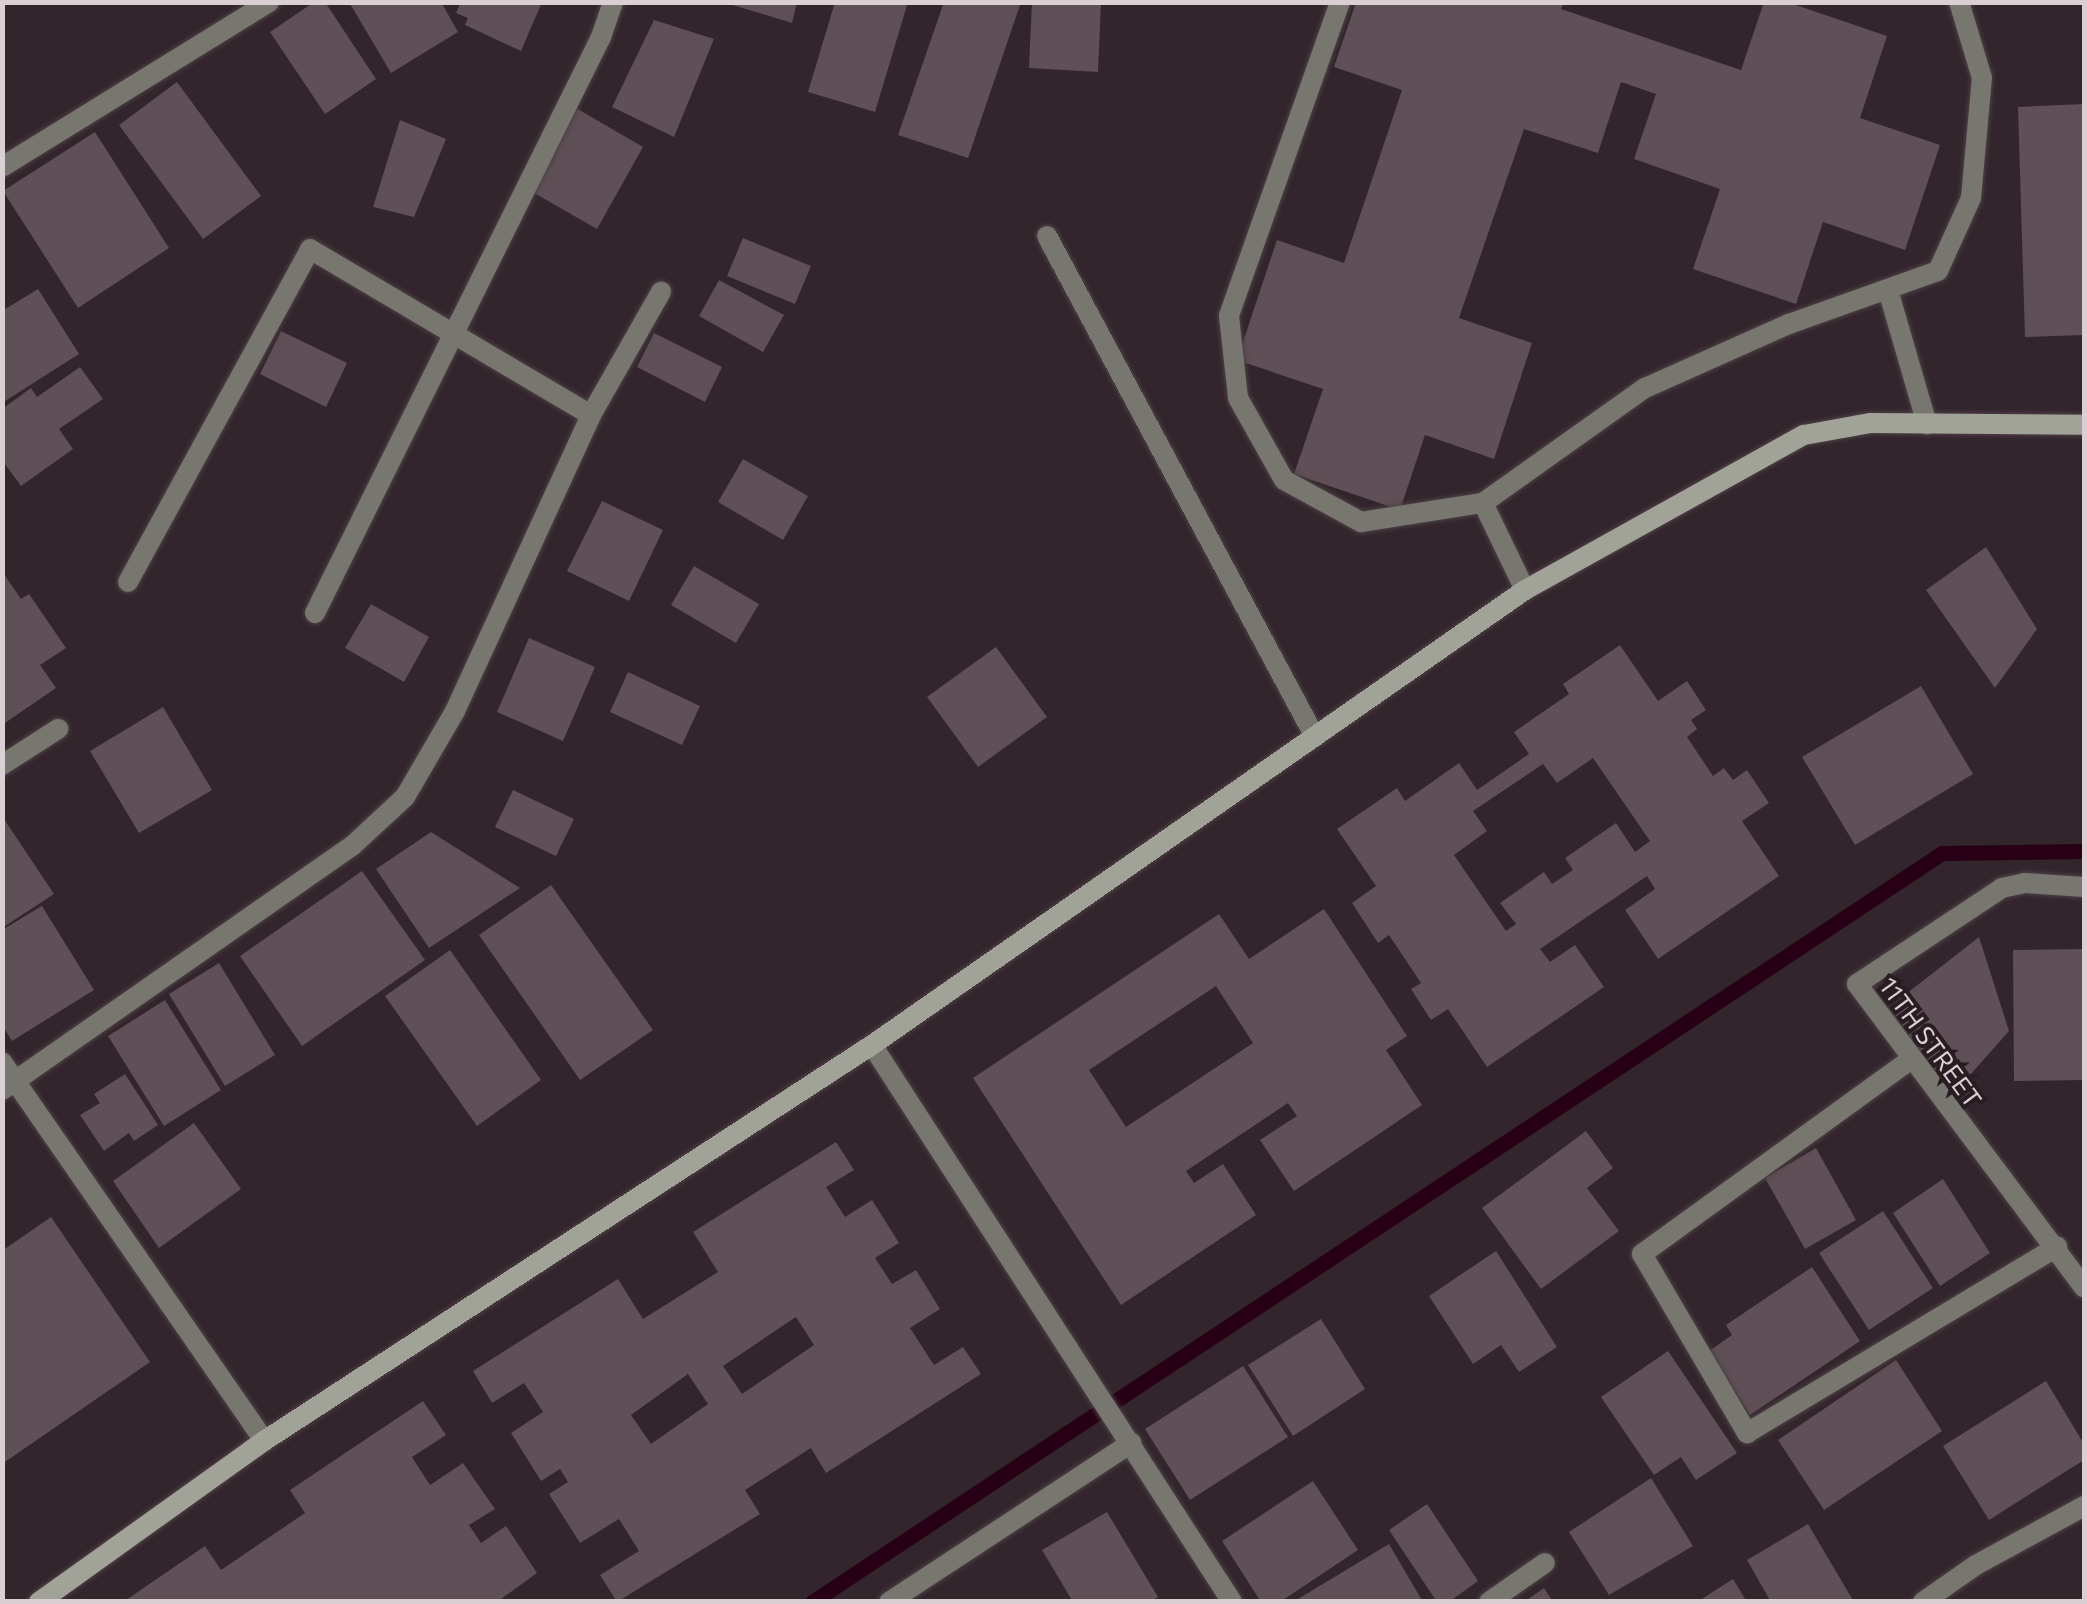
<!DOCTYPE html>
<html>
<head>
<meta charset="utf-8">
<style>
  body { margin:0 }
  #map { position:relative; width:2087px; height:1604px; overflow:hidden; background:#33252c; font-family:Commissioner,sans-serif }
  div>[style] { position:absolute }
  .stream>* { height:15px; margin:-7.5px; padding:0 7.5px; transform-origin:7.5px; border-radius:7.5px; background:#280016 }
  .building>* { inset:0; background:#5f4f56 }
  .roads { filter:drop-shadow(0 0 2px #4e4047) drop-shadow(0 0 2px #4e4047) }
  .street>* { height:20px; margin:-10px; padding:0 10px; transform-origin:10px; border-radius:10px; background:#777770 }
  .secondary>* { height:20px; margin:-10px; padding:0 10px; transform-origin:10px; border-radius:10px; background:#a2a398 }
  span { translate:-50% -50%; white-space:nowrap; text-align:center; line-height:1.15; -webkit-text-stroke:8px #291c22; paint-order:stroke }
  .street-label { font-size:25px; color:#dad0d4 }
  .frame { position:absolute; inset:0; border:5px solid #dad0d4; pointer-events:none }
</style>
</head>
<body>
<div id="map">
  <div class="stream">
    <i style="left:812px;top:1602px;width:1356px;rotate:-33.54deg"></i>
    <i style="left:1942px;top:853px;width:142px;rotate:-0.8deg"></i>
  </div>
  <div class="building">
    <i style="clip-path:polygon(314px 2px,325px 2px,376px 79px,325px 114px,270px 32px)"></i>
    <i style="clip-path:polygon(349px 2px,441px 2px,458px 32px,391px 73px)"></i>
    <i style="clip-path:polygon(461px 2px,542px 2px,521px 51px,465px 25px,468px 18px,456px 13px)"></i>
    <i style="clip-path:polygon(723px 2px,797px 2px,792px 23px)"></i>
    <i style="clip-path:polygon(835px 2px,908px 2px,875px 112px,808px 92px)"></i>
    <i style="clip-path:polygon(944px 2px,1021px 2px,968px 158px,898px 135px)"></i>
    <i style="clip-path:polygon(1032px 2px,1101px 2px,1098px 72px,1029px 68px)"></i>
    <i style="clip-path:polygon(1356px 2px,1564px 2px,1561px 9px,1741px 70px,1764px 2px,1787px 2px,1887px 36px,1860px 118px,1940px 145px,1905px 250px,1823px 222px,1796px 304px,1693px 269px,1720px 189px,1634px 159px,1656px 94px,1621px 82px,1598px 153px,1524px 129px,1459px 318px,1532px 343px,1494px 459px,1425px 435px,1400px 510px,1294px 474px,1323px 389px,1237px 360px,1277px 240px,1344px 263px,1402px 90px,1334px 67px)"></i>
    <i style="clip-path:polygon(654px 20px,714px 39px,674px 137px,612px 107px)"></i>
    <i style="clip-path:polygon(177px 82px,261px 196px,203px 239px,119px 125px)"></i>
    <i style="clip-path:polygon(2084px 104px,2084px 335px,2025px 337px,2018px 107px)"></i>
    <i style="clip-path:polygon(576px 108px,643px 147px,597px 229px,529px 190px)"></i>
    <i style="clip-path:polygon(400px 120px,446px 139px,414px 217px,373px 207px)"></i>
    <i style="clip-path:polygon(95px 132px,169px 248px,78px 308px,3px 191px)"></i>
    <i style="clip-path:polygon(743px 238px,811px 266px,795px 304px,727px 276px)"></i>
    <i style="clip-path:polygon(719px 280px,784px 315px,763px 352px,699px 316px)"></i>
    <i style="clip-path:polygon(38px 289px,79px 354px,2px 403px,2px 311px)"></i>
    <i style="clip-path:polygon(281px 331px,347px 363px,326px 407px,260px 374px)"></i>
    <i style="clip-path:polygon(654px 333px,722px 367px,705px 402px,637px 367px)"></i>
    <i style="clip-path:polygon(80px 367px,103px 399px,59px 429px,73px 449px,21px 486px,2px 460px,2px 409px,31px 388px,37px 397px)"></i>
    <i style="clip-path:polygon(743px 459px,808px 496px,783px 540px,718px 502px)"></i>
    <i style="clip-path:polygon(602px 501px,663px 530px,629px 601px,567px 571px)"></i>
    <i style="clip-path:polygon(1986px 547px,2037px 629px,1995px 688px,1926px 590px)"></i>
    <i style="clip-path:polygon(694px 566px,759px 604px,736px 643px,671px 605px)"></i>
    <i style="clip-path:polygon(2px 571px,21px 599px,29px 594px,66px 648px,40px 665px,56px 688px,2px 725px)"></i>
    <i style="clip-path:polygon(371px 604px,429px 637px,404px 682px,345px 648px)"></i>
    <i style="clip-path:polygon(529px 638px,595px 667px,563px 741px,497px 712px)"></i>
    <i style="clip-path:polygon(evenodd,1620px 645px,1658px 701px,1687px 681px,1706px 710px,1691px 720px,1697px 729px,1687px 737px,1713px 776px,1724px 768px,1733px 780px,1747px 770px,1769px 803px,1742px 821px,1779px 876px,1658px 959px,1625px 910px,1655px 889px,1647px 876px,1540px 949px,1550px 962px,1575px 945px,1604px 987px,1487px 1067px,1448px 1009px,1431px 1020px,1411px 989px,1421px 983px,1389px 935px,1378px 943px,1352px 903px,1376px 886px,1337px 829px,1397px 788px,1405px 801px,1459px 763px,1477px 790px,1529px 754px,1514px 732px,1569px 694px,1563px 684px,1620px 645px,1593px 758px,1650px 841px,1635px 852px,1616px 823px,1565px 858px,1573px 870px,1552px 884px,1544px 872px,1500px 903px,1516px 924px,1506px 931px,1454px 855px,1487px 831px,1473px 811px,1543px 764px,1557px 783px,1593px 758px)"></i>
    <i style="clip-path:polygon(996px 647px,1047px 717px,978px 767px,927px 697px)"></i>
    <i style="clip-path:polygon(628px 672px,700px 706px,682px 745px,610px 712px)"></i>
    <i style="clip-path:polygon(1921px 686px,1973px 774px,1855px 845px,1802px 757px)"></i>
    <i style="clip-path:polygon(163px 707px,212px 790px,139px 833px,90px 751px)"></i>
    <i style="clip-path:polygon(513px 790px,574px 819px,556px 856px,495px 827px)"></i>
    <i style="clip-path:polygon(2px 816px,54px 894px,2px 928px)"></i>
    <i style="clip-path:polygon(431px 832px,520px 888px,429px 948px,376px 869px)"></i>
    <i style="clip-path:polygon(362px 871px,425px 960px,302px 1046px,240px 956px)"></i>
    <i style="clip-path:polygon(551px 885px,653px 1030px,580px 1080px,479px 935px)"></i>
    <i style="clip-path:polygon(42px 906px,94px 990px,12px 1041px,2px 1025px,2px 930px)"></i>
    <i style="clip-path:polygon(evenodd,1324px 909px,1407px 1036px,1386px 1050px,1422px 1105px,1294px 1191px,1260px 1140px,1297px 1116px,1288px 1103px,1186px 1171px,1194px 1183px,1223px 1164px,1256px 1215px,1121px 1305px,973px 1078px,1219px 914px,1249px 959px,1324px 909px,1216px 986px,1253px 1043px,1126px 1127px,1089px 1070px,1216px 986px)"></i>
    <i style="clip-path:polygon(1979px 937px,2009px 1031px,1970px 1075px,1980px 1090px,1961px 1111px,1883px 1012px)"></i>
    <i style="clip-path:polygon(2084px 949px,2084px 1080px,2014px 1081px,2013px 950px)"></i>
    <i style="clip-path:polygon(450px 950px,541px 1080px,477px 1126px,385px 996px)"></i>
    <i style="clip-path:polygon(219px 963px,275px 1055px,225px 1086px,169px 994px)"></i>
    <i style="clip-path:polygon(165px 1000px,221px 1090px,164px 1126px,108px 1036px)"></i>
    <i style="clip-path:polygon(125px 1074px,158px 1125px,134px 1141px,129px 1133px,104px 1151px,80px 1115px,100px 1103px,94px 1094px)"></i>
    <i style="clip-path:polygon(194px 1123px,241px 1189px,159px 1248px,113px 1181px)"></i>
    <i style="clip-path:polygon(1586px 1131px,1613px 1168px,1587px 1188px,1619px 1231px,1541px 1289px,1482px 1208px)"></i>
    <i style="clip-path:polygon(evenodd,836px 1142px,854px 1170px,826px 1187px,845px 1217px,872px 1200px,899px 1243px,875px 1258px,892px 1284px,916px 1270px,940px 1309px,910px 1328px,934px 1365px,963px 1347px,981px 1374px,826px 1473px,811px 1448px,745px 1490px,760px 1514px,617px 1602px,600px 1575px,639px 1551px,619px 1519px,580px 1543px,549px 1494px,568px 1482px,560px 1469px,541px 1481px,511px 1433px,543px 1412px,524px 1383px,492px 1403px,473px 1371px,618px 1279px,643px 1319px,718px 1272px,693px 1232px,836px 1142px,796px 1317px,814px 1345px,742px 1394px,723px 1366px,796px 1317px,836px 1142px,688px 1374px,708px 1404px,651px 1444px,631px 1415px,688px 1374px)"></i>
    <i style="clip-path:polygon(1816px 1148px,1856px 1220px,1805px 1249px,1765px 1178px)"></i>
    <i style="clip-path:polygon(1943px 1179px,1990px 1253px,1940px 1286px,1893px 1213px)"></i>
    <i style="clip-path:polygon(1883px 1211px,1933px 1288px,1869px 1330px,1819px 1253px)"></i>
    <i style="clip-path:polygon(51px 1217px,150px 1362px,2px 1464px,2px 1251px)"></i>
    <i style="clip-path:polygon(1496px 1251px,1557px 1347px,1519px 1372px,1501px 1345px,1473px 1364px,1429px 1296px)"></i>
    <i style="clip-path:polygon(1812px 1267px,1860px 1341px,1750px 1415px,1709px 1351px,1732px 1335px,1726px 1325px)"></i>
    <i style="clip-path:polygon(1321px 1319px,1365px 1389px,1293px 1436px,1248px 1365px)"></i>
    <i style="clip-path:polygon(1668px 1351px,1737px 1453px,1696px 1480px,1681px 1457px,1654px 1475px,1601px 1397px)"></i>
    <i style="clip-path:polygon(1896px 1360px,1942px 1431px,1824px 1510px,1778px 1440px)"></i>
    <i style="clip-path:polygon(1243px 1366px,1288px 1437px,1190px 1500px,1145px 1429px)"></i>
    <i style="clip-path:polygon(2046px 1381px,2084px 1444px,2084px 1460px,1989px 1520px,1943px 1446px)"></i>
    <i style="clip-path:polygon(423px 1401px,446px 1435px,412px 1457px,430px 1485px,463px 1463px,495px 1509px,469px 1525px,481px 1543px,506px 1526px,537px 1573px,497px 1602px,123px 1602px,205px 1546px,221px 1570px,305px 1513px,290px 1490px)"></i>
    <i style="clip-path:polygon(1651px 1478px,1693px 1546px,1609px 1595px,1569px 1532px)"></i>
    <i style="clip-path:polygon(1313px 1481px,1358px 1550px,1280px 1602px,1261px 1602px,1222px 1541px)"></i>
    <i style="clip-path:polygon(1427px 1504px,1478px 1581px,1449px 1602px,1437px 1602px,1389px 1530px)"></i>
    <i style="clip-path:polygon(1107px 1512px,1158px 1597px,1149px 1602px,1073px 1602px,1042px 1550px)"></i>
    <i style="clip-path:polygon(1808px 1524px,1854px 1602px,1771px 1602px,1747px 1560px)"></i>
    <i style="clip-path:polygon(1389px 1544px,1423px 1602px,1293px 1602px)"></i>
    <i style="clip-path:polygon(1733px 1579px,1747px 1602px,1697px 1602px)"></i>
    <i style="clip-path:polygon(1544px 1588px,1553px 1602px,1524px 1602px)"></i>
  </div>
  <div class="roads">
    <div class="street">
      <i style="left:1340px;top:2px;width:333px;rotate:109.5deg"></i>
      <i style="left:1229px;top:316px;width:82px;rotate:83.7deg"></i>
      <i style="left:1238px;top:398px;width:94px;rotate:60.7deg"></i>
      <i style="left:1284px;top:480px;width:88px;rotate:28.6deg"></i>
      <i style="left:1361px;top:522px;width:123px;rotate:-8.9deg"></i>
      <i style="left:1483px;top:503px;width:199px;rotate:-35.4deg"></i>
      <i style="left:1645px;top:388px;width:158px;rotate:-24deg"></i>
      <i style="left:1789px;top:324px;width:158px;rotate:-19.6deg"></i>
      <i style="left:1938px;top:271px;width:80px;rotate:-65.7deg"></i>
      <i style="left:1971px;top:198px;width:121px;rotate:-84.8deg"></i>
      <i style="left:1982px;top:78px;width:79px;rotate:-106.8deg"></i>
      <i style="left:2px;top:167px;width:314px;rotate:-31.7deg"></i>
      <i style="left:1047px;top:236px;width:568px;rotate:61.86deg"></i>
      <i style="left:1888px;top:290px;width:140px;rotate:73.8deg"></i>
      <i style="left:1483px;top:503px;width:97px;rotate:64.2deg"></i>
      <i style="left:128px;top:582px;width:379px;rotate:-61.3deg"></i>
      <i style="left:310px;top:249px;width:326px;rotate:30.6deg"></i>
      <i style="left:315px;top:613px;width:643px;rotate:-63.59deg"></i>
      <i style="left:601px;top:37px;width:37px;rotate:-71deg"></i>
      <i style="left:2px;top:765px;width:67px;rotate:-32.7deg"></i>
      <i style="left:2084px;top:887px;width:59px;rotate:-176.1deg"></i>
      <i style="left:2025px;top:883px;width:24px;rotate:168deg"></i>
      <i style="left:2002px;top:888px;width:174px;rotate:146.5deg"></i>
      <i style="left:1857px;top:984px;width:379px;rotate:53.2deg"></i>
      <i style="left:872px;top:1045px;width:663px;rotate:57.12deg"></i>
      <i style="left:1910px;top:1060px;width:331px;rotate:144.1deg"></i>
      <i style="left:1642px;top:1254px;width:208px;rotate:59.6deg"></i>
      <i style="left:1747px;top:1433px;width:362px;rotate:-31deg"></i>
      <i style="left:2px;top:1062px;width:461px;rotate:55.3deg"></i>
      <i style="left:2px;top:1090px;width:427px;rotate:-34.9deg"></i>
      <i style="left:352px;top:846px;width:72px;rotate:-42.8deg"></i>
      <i style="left:405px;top:797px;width:99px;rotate:-59.8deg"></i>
      <i style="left:455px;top:711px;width:326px;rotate:-65.3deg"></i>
      <i style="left:591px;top:415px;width:142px;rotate:-60.4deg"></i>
      <i style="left:889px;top:1602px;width:290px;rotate:-33.3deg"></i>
      <i style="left:1489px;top:1602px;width:68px;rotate:-34.9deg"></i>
      <i style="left:1923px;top:1602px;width:65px;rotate:-34.9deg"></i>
      <i style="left:1976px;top:1565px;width:123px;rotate:-28.6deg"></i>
    </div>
    <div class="secondary">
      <i style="left:39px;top:1602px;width:277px;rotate:-35.6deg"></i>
      <i style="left:264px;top:1441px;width:726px;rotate:-33.08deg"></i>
      <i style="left:872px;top:1045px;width:796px;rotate:-34.87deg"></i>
      <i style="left:1525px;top:590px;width:319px;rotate:-29.1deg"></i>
      <i style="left:1804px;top:435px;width:68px;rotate:-10.2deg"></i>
      <i style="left:1871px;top:423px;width:213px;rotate:0.5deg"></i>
    </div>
  </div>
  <div class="street-label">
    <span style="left:1931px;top:1042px;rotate:54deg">11TH STREET</span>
  </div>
  <div class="frame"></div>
</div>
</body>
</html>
